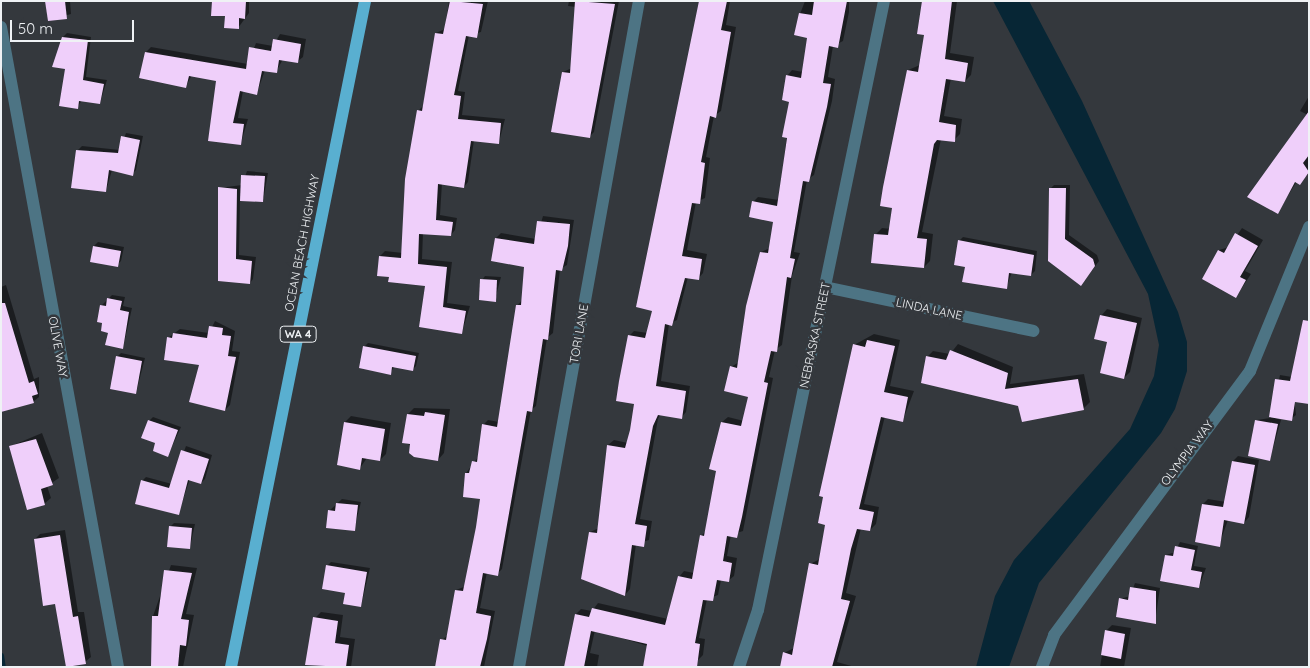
<!DOCTYPE html>
<html>
<head>
<meta charset="utf-8">
<style>
  body { margin:0 }
  #map { position:relative; width:1310px; height:668px; overflow:hidden; background:#34383d; font-family:Quicksand,sans-serif }
  div>[style] { position:absolute }
  .water>* { inset:0; background:#072635 }
  .shadow>* { inset:0; background:#0007 }
  .stream>* { height:5px; margin:-2.5px; padding:0 2.5px; transform-origin:2.5px; border-radius:2.5px; background:#072635 }
  .building>* { inset:0; background:#efcffa }
  .street>* { height:12px; margin:-6px; padding:0 6px; transform-origin:6px; border-radius:6px; background:#4d7484 }
  .primary>* { height:12px; margin:-6px; padding:0 6px; transform-origin:6px; border-radius:6px; background:#59afd0 }
  span { translate:-50% -50%; white-space:nowrap; text-align:center; line-height:1.15; -webkit-text-stroke:5px #34383d; paint-order:stroke }
  .shield-label span { padding:1px 4px; background:#34383d; border:1px solid; border-radius:4px; -webkit-text-stroke-width:0 }
  .shield-label { font-size:11px; color:#eff2f5; font-weight:700 }
  .street-label { font-size:12px; color:#eff2f5 }
  .frame { position:absolute; inset:0; border:2px solid #eff2f5; pointer-events:none }
  .scale { position:absolute; left:10px; top:20px; width:124px; height:22px; box-sizing:border-box; border:2px solid #eff2f5; border-top:0; padding-left:6px; font-size:15px; line-height:18px; white-space:nowrap; color:#eff2f5; -webkit-text-stroke:4px #34383d; paint-order:stroke }
</style>
</head>
<body>
<div id="map">
  <div class="water">
    <i style="clip-path:polygon(993px 1px,1029px 1px,1082px 101px,1178px 312px,1187px 342px,1187px 371px,1175px 409px,1161px 433px,1039px 583px,1009px 667px,976px 667px,995px 596px,1014px 560px,1130px 429px,1154px 376px,1159px 345px,1148px 294px)"></i>
  </div>
  <div class="shadow">
    <i style="clip-path:polygon(47px 1px,70px 1px,71px 14px,49px 20px)"></i>
    <i style="clip-path:polygon(213px 1px,249px 1px,249px 13px,238px 28px)"></i>
    <i style="clip-path:polygon(449px 1px,488px 1px,481px 32px,469px 35px,458px 91px,465px 92px,462px 115px,505px 119px,499px 142px,474px 140px,468px 182px,464px 187px,442px 183px,440px 215px,457px 218px,455px 230px,451px 235px,423px 233px,422px 259px,452px 262px,447px 303px,470px 306px,462px 332px,426px 285px,390px 276px,380px 256px,385px 251px,403px 253px,418px 111px,423px 106px,436px 33px,445px 29px)"></i>
    <i style="clip-path:polygon(569px 1px,619px 1px,594px 132px,589px 137px,563px 72px,572px 68px,576px 7px,568px 6px)"></i>
    <i style="clip-path:polygon(700px 1px,730px 1px,726px 25px,736px 27px,721px 111px,714px 116px,706px 157px,710px 158px,705px 198px,696px 202px,687px 250px,707px 254px,703px 273px,698px 279px,688px 277px,677px 320px,669px 324px,661px 381px,690px 386px,686px 412px,681px 418px,660px 415px,658px 419px,640px 519px,652px 521px,649px 540px,636px 544px,630px 589px,625px 595px,590px 532px,599px 528px,608px 445px,614px 440px,628px 443px,631px 430px,635px 403px,629px 336px,634px 331px,648px 333px,654px 311px)"></i>
    <i style="clip-path:polygon(805px 1px,849px 1px,849px 12px,843px 41px,833px 46px,828px 77px,835px 79px,832px 101px,814px 175px,807px 180px,794px 252px,800px 253px,792px 276px,782px 345px,775px 350px,769px 377px,773px 378px,743px 531px,731px 535px,727px 556px,737px 558px,734px 576px,728px 581px,721px 580px,718px 595px,707px 599px,699px 638px,705px 639px,703px 655px,697px 661px,595px 630px,590px 653px,599px 655px,597px 667px,567px 667px,576px 614px,581px 609px,592px 611px,598px 603px,668px 619px,679px 577px,684px 571px,694px 573px,701px 536px,707px 530px,718px 470px,711px 468px,722px 422px,728px 417px,744px 421px,750px 396px,731px 367px,739px 362px,761px 252px,770px 248px,775px 221px,753px 202px,758px 197px,779px 200px,791px 101px,787px 76px,792px 70px,803px 72px,809px 37px,800px 14px)"></i>
    <i style="clip-path:polygon(923px 1px,957px 1px,950px 53px,974px 57px,971px 75px,965px 81px,951px 78px,944px 116px,962px 119px,960px 134px,954px 140px,941px 139px,922px 232px,933px 234px,930px 261px,924px 267px,876px 234px,882px 228px,891px 229px,908px 70px,920px 65px,925px 34px)"></i>
    <i style="clip-path:polygon(67px 33px,91px 37px,86px 77px,107px 80px,100px 103px,82px 100px,77px 108px,66px 68px,63px 37px)"></i>
    <i style="clip-path:polygon(280px 34px,306px 39px,303px 57px,297px 62px,283px 59px,276px 72px,265px 70px,257px 93px,243px 91px,238px 118px,248px 119px,241px 143px,209px 140px,218px 80px,192px 75px,186px 86px,146px 52px,151px 47px,248px 64px,256px 43px,273px 46px)"></i>
    <i style="clip-path:polygon(1309px 96px,1309px 173px,1300px 183px,1297px 181px,1278px 212px,1308px 115px,1300px 111px)"></i>
    <i style="clip-path:polygon(126px 133px,143px 136px,136px 170px,132px 174px,112px 170px,106px 191px,78px 150px,82px 146px,120px 150px)"></i>
    <i style="clip-path:polygon(247px 171px,268px 173px,263px 201px,240px 199px,239px 255px,256px 257px,253px 279px,250px 283px,219px 280px,219px 188px,242px 185px)"></i>
    <i style="clip-path:polygon(1054px 185px,1070px 185px,1069px 235px,1097px 255px,1099px 261px,1085px 280px,1049px 261px,1050px 189px)"></i>
    <i style="clip-path:polygon(543px 216px,574px 220px,567px 265px,560px 269px,553px 333px,547px 338px,536px 406px,531px 410px,502px 569px,497px 574px,487px 572px,480px 608px,495px 611px,484px 667px,435px 667px,442px 640px,448px 635px,456px 590px,466px 586px,482px 498px,466px 473px,479px 456px,483px 425px,488px 420px,499px 422px,517px 306px,522px 300px,526px 266px,492px 260px,496px 238px,501px 233px,536px 239px)"></i>
    <i style="clip-path:polygon(1242px 228px,1263px 240px,1245px 271px,1251px 274px,1236px 297px,1204px 279px,1219px 250px,1229px 247px)"></i>
    <i style="clip-path:polygon(963px 237px,1037px 251px,1035px 271px,1031px 275px,1012px 272px,1006px 288px,966px 266px,959px 241px)"></i>
    <i style="clip-path:polygon(98px 242px,124px 247px,121px 261px,117px 265px,94px 246px)"></i>
    <i style="clip-path:polygon(485px 276px,501px 277px,495px 300px,482px 280px)"></i>
    <i style="clip-path:polygon(6px 285px,34px 379px,39px 377px,39px 397px,33px 402px,1px 402px,1px 287px)"></i>
    <i style="clip-path:polygon(112px 295px,125px 297px,123px 306px,132px 308px,123px 348px,104px 322px,101px 306px)"></i>
    <i style="clip-path:polygon(1107px 309px,1142px 318px,1130px 372px,1124px 378px,1101px 316px)"></i>
    <i style="clip-path:polygon(215px 321px,235px 331px,232px 351px,240px 352px,230px 405px,225px 410px,201px 364px,168px 338px,180px 329px,209px 333px)"></i>
    <i style="clip-path:polygon(874px 334px,900px 340px,890px 386px,914px 391px,903px 420px,885px 416px,864px 504px,879px 507px,876px 524px,870px 530px,861px 528px,846px 593px,856px 596px,837px 662px,855px 667px,781px 667px,784px 653px,794px 648px,810px 564px,820px 559px,854px 345px)"></i>
    <i style="clip-path:polygon(368px 343px,419px 353px,416px 366px,412px 370px,395px 366px,390px 373px,364px 347px)"></i>
    <i style="clip-path:polygon(958px 344px,1013px 367px,1010px 384px,1084px 374px,1090px 402px,1084px 408px,1019px 405px,927px 357px,933px 351px,950px 354px)"></i>
    <i style="clip-path:polygon(121px 353px,145px 358px,136px 393px,117px 357px)"></i>
    <i style="clip-path:polygon(1280px 375px,1292px 377px,1296px 415px,1291px 419px,1273px 417px,1281px 420px,1270px 459px,1249px 455px,1257px 420px,1270px 418px)"></i>
    <i style="clip-path:polygon(414px 408px,450px 409px,444px 453px,438px 460px,404px 442px,408px 414px)"></i>
    <i style="clip-path:polygon(351px 416px,391px 423px,386px 454px,380px 460px,367px 458px,360px 468px,345px 422px)"></i>
    <i style="clip-path:polygon(153px 417px,181px 427px,168px 455px,149px 421px)"></i>
    <i style="clip-path:polygon(42px 433px,59px 478px,47px 486px,51px 498px,44px 504px,11px 446px)"></i>
    <i style="clip-path:polygon(186px 446px,212px 455px,205px 479px,201px 483px,190px 479px,178px 514px,142px 481px,146px 477px,172px 484px)"></i>
    <i style="clip-path:polygon(1238px 456px,1259px 460px,1249px 517px,1244px 523px,1228px 520px,1219px 545px,1197px 541px,1203px 504px,1208px 499px,1226px 502px,1233px 461px)"></i>
    <i style="clip-path:polygon(342px 499px,361px 502px,354px 530px,329px 511px)"></i>
    <i style="clip-path:polygon(174px 523px,195px 524px,190px 547px,170px 527px)"></i>
    <i style="clip-path:polygon(65px 530px,78px 612px,84px 612px,91px 657px,85px 662px,56px 603px,35px 539px,40px 534px)"></i>
    <i style="clip-path:polygon(1180px 542px,1198px 546px,1194px 566px,1206px 568px,1199px 587px,1162px 580px,1166px 555px,1175px 552px)"></i>
    <i style="clip-path:polygon(331px 562px,370px 568px,361px 606px,327px 566px)"></i>
    <i style="clip-path:polygon(171px 565px,197px 568px,186px 614px,194px 615px,183px 667px,152px 667px,153px 616px)"></i>
    <i style="clip-path:polygon(1135px 583px,1160px 588px,1155px 622px,1120px 599px,1130px 596px)"></i>
    <i style="clip-path:polygon(321px 612px,343px 615px,340px 637px,355px 639px,351px 667px,306px 664px,315px 618px)"></i>
    <i style="clip-path:polygon(1112px 625px,1131px 628px,1124px 667px,1100px 667px,1106px 631px)"></i>
  </div>
  <div class="stream">
    <i style="left:1px;top:655px;width:12px;rotate:81deg"></i>
  </div>
  <div class="building">
    <i style="clip-path:polygon(45px 1px,65px 1px,67px 19px,48px 21px)"></i>
    <i style="clip-path:polygon(212px 1px,246px 1px,245px 19px,239px 18px,239px 29px,224px 28px,225px 16px,211px 16px)"></i>
    <i style="clip-path:polygon(450px 1px,483px 4px,477px 38px,466px 36px,454px 95px,461px 96px,458px 119px,501px 123px,499px 144px,471px 141px,464px 188px,438px 184px,436px 220px,453px 222px,451px 236px,419px 234px,418px 264px,447px 267px,443px 307px,466px 311px,462px 334px,419px 327px,425px 286px,388px 282px,389px 277px,377px 276px,379px 256px,401px 258px,405px 179px,417px 110px,422px 111px,435px 33px,443px 34px)"></i>
    <i style="clip-path:polygon(575px 1px,615px 4px,590px 138px,551px 132px,562px 72px,570px 73px)"></i>
    <i style="clip-path:polygon(699px 1px,727px 1px,721px 30px,731px 32px,716px 118px,710px 116px,701px 162px,705px 163px,700px 204px,692px 203px,682px 256px,702px 259px,699px 280px,685px 278px,672px 326px,665px 324px,656px 386px,686px 391px,682px 419px,658px 415px,653px 426px,635px 524px,647px 526px,644px 547px,632px 545px,625px 596px,581px 579px,589px 532px,597px 533px,607px 445px,625px 448px,630px 430px,634px 404px,616px 401px,619px 381px,628px 335px,645px 338px,652px 311px,636px 307px)"></i>
    <i style="clip-path:polygon(814px 1px,847px 1px,838px 48px,829px 46px,823px 83px,831px 84px,827px 107px,809px 182px,803px 181px,790px 258px,795px 259px,791px 278px,787px 277px,777px 352px,771px 351px,764px 382px,768px 383px,742px 517px,737px 538px,727px 536px,723px 561px,732px 563px,729px 582px,717px 580px,713px 601px,703px 600px,695px 643px,700px 644px,697px 667px,643px 667px,647px 644px,591px 631px,584px 667px,564px 667px,575px 614px,589px 617px,592px 608px,665px 625px,678px 576px,692px 579px,700px 535px,704px 536px,716px 471px,709px 469px,721px 422px,741px 426px,748px 397px,724px 391px,730px 366px,737px 368px,746px 306px,760px 252px,768px 253px,773px 222px,749px 217px,752px 201px,777px 206px,787px 138px,782px 137px,789px 102px,782px 100px,786px 75px,801px 78px,807px 38px,794px 35px,799px 13px,812px 15px)"></i>
    <i style="clip-path:polygon(922px 1px,952px 1px,945px 59px,968px 63px,965px 82px,946px 79px,939px 122px,956px 125px,955px 142px,937px 140px,934px 144px,917px 238px,927px 239px,924px 268px,871px 263px,874px 234px,888px 235px,892px 208px,880px 206px,883px 187px,907px 70px,918px 72px,924px 35px,917px 34px)"></i>
    <i style="clip-path:polygon(62px 37px,88px 40px,83px 80px,104px 84px,100px 104px,79px 101px,78px 109px,59px 106px,65px 69px,52px 67px)"></i>
    <i style="clip-path:polygon(273px 39px,301px 44px,298px 63px,279px 60px,277px 73px,262px 71px,257px 95px,240px 91px,233px 123px,244px 124px,241px 145px,208px 141px,216px 81px,189px 76px,186px 88px,139px 78px,145px 52px,246px 69px,249px 47px,271px 51px)"></i>
    <i style="clip-path:polygon(1309px 111px,1309px 155px,1303px 163px,1309px 172px,1300px 185px,1295px 182px,1278px 214px,1247px 197px)"></i>
    <i style="clip-path:polygon(121px 136px,140px 140px,133px 176px,109px 170px,106px 192px,71px 188px,76px 150px,118px 153px)"></i>
    <i style="clip-path:polygon(241px 175px,265px 176px,263px 202px,240px 201px)"></i>
    <i style="clip-path:polygon(218px 187px,237px 189px,236px 259px,252px 261px,250px 284px,218px 281px)"></i>
    <i style="clip-path:polygon(1049px 188px,1066px 188px,1065px 239px,1093px 259px,1095px 266px,1081px 286px,1048px 261px)"></i>
    <i style="clip-path:polygon(537px 221px,570px 224px,568px 246px,562px 271px,556px 270px,548px 340px,543px 339px,532px 412px,527px 411px,498px 576px,483px 573px,476px 613px,491px 616px,487px 639px,480px 667px,435px 667px,440px 639px,446px 640px,455px 590px,463px 591px,476px 527px,480px 499px,463px 497px,465px 473px,469px 473px,472px 461px,477px 462px,482px 424px,497px 427px,516px 305px,521px 305px,524px 267px,491px 261px,495px 238px,534px 244px)"></i>
    <i style="clip-path:polygon(1235px 233px,1258px 246px,1240px 277px,1246px 280px,1236px 298px,1202px 279px,1218px 250px,1224px 253px)"></i>
    <i style="clip-path:polygon(958px 240px,1034px 255px,1031px 276px,1009px 273px,1007px 289px,962px 282px,965px 267px,954px 265px)"></i>
    <i style="clip-path:polygon(93px 246px,121px 251px,118px 267px,90px 262px)"></i>
    <i style="clip-path:polygon(480px 279px,497px 280px,496px 302px,479px 300px)"></i>
    <i style="clip-path:polygon(107px 298px,122px 301px,120px 310px,129px 312px,123px 349px,105px 345px,108px 333px,101px 331px,102px 323px,97px 322px,100px 305px,106px 306px)"></i>
    <i style="clip-path:polygon(1px 303px,5px 303px,29px 383px,34px 381px,38px 394px,32px 396px,34px 403px,1px 412px)"></i>
    <i style="clip-path:polygon(1100px 315px,1137px 323px,1124px 379px,1100px 373px,1107px 342px,1094px 339px)"></i>
    <i style="clip-path:polygon(1303px 320px,1309px 321px,1309px 404px,1295px 402px,1292px 421px,1269px 417px,1275px 379px,1290px 381px)"></i>
    <i style="clip-path:polygon(209px 326px,223px 328px,222px 335px,231px 336px,228px 356px,236px 357px,225px 411px,189px 402px,199px 365px,164px 360px,167px 337px,172px 338px,173px 333px,207px 338px)"></i>
    <i style="clip-path:polygon(867px 340px,895px 346px,884px 392px,908px 397px,903px 422px,881px 417px,859px 509px,874px 512px,870px 531px,857px 529px,851px 549px,841px 599px,850px 601px,832px 667px,780px 667px,783px 652px,792px 655px,809px 563px,818px 565px,825px 525px,818px 523px,823px 497px,819px 496px,853px 344px,865px 347px)"></i>
    <i style="clip-path:polygon(363px 346px,416px 356px,413px 371px,392px 367px,391px 375px,359px 368px)"></i>
    <i style="clip-path:polygon(950px 350px,1008px 373px,1005px 389px,1078px 379px,1084px 410px,1022px 422px,1018px 406px,921px 383px,926px 356px,946px 360px)"></i>
    <i style="clip-path:polygon(116px 356px,142px 361px,136px 394px,110px 389px)"></i>
    <i style="clip-path:polygon(425px 412px,445px 415px,438px 461px,414px 457px,409px 453px,410px 444px,402px 443px,407px 414px,424px 416px)"></i>
    <i style="clip-path:polygon(148px 420px,178px 430px,168px 457px,153px 451px,155px 443px,141px 438px)"></i>
    <i style="clip-path:polygon(1255px 420px,1278px 424px,1270px 461px,1248px 456px)"></i>
    <i style="clip-path:polygon(344px 422px,385px 429px,380px 461px,362px 458px,360px 470px,337px 465px)"></i>
    <i style="clip-path:polygon(36px 439px,53px 485px,41px 489px,45px 505px,27px 510px,9px 446px)"></i>
    <i style="clip-path:polygon(181px 450px,209px 459px,201px 484px,188px 480px,179px 515px,135px 504px,141px 480px,169px 488px)"></i>
    <i style="clip-path:polygon(1232px 461px,1255px 465px,1244px 524px,1224px 520px,1220px 547px,1195px 542px,1202px 504px,1223px 507px)"></i>
    <i style="clip-path:polygon(336px 503px,358px 505px,355px 531px,326px 528px,328px 510px,335px 511px)"></i>
    <i style="clip-path:polygon(169px 526px,192px 528px,190px 549px,167px 547px)"></i>
    <i style="clip-path:polygon(60px 535px,73px 617px,78px 616px,86px 664px,66px 667px,55px 604px,43px 606px,34px 539px)"></i>
    <i style="clip-path:polygon(1175px 546px,1195px 550px,1191px 570px,1202px 572px,1199px 588px,1160px 581px,1165px 555px,1173px 556px)"></i>
    <i style="clip-path:polygon(326px 565px,367px 572px,361px 607px,343px 604px,345px 593px,322px 589px)"></i>
    <i style="clip-path:polygon(164px 570px,192px 573px,181px 619px,189px 620px,186px 646px,180px 645px,178px 667px,151px 667px,152px 616px,158px 616px)"></i>
    <i style="clip-path:polygon(1130px 587px,1156px 591px,1156px 624px,1116px 617px,1119px 598px,1128px 600px)"></i>
    <i style="clip-path:polygon(313px 617px,338px 621px,335px 643px,349px 645px,346px 667px,305px 665px)"></i>
    <i style="clip-path:polygon(1105px 630px,1125px 634px,1121px 659px,1101px 655px)"></i>
  </div>
  <div class="street">
    <i style="left:1px;top:27px;width:651px;rotate:79.64deg"></i>
    <i style="left:825px;top:287px;width:213px;rotate:11.9deg"></i>
    <i style="left:519px;top:667px;width:677px;rotate:-79.79deg"></i>
    <i style="left:739px;top:667px;width:60px;rotate:-71.6deg"></i>
    <i style="left:758px;top:610px;width:622px;rotate:-78.31deg"></i>
    <i style="left:1042px;top:667px;width:34px;rotate:-69deg"></i>
    <i style="left:1054px;top:635px;width:329px;rotate:-53.4deg"></i>
    <i style="left:1250px;top:371px;width:156px;rotate:-67.7deg"></i>
  </div>
  <div class="primary">
    <i style="left:231px;top:667px;width:679px;rotate:-78.62deg"></i>
  </div>
  <div class="shield-label">
    <span style="left:298px;top:334px">WA 4</span>
  </div>
  <div class="street-label">
    <span style="left:302px;top:243px;rotate:-79deg">OCEAN BEACH HIGHWAY</span>
    <span style="left:929px;top:309px;rotate:12deg">LINDA LANE</span>
    <span style="left:579px;top:334px;rotate:-80deg">TORI LANE</span>
    <span style="left:815px;top:335px;rotate:-78deg">NEBRASKA STREET</span>
    <span style="left:58px;top:347px;rotate:80deg">OLIVE WAY</span>
    <span style="left:1187px;top:453px;rotate:-53deg">OLYMPIA WAY</span>
  </div>
  <div class="frame"></div>
  <div class="scale">50 m</div>
</div>
</body>
</html>
